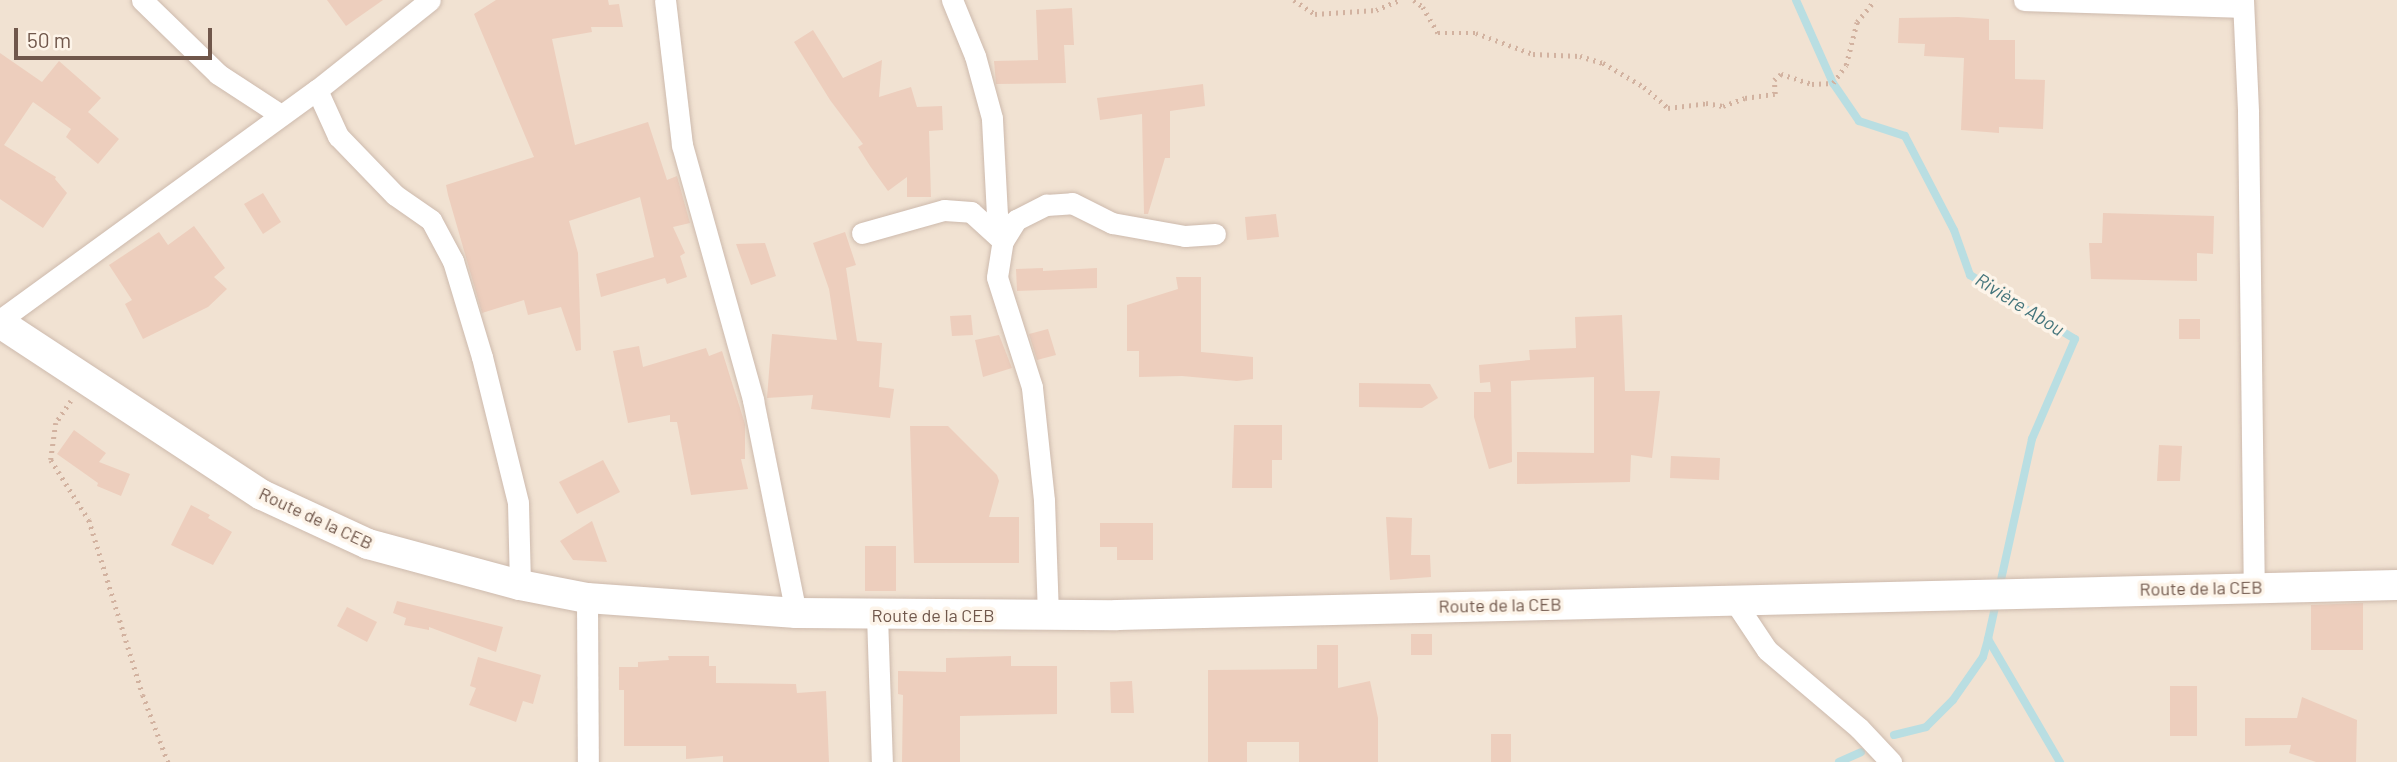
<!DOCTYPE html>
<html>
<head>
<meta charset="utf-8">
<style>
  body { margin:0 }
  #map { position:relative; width:2397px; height:762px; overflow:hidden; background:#faf0e3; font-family:Barlow,sans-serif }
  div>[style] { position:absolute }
  .residential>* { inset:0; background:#f1e2d2 }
  .stream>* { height:8px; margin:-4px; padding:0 4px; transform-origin:4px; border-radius:4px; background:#b9dee2 }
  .building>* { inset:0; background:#edcebd }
  .path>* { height:4.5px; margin-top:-2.25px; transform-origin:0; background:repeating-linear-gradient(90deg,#d2b2a0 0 2px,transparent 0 7px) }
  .roads { filter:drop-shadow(0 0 2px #cdbaad) drop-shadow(0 0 2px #cdbaad) }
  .minor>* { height:21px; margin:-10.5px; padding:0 10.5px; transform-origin:10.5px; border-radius:10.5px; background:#fff }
  .secondary>* { height:30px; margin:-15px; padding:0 15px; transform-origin:15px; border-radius:15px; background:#fff }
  span { translate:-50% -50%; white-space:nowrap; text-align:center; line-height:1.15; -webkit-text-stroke:7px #fdf4e9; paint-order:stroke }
  .street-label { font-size:18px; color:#70574b }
  .water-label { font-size:19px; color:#43747b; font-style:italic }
  .scale { position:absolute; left:14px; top:28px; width:198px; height:32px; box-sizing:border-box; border:4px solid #70574b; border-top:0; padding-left:9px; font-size:21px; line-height:24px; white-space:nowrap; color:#70574b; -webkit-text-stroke:5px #fdf4e9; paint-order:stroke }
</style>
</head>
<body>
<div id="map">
  <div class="residential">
    <i style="clip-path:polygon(0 0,2397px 0,2397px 762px,0 762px)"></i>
  </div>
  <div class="stream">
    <i style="left:1796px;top:0;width:91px;rotate:66deg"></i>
    <i style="left:1833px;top:83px;width:46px;rotate:55.6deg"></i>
    <i style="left:1859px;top:121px;width:48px;rotate:18.1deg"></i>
    <i style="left:1905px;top:136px;width:106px;rotate:62.5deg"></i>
    <i style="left:1954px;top:230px;width:48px;rotate:70.4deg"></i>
    <i style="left:1970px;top:275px;width:123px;rotate:31.4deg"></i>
    <i style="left:2075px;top:339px;width:109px;rotate:113.3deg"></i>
    <i style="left:2032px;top:439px;width:205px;rotate:102.4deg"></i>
    <i style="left:1988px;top:639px;width:143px;rotate:59.7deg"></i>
    <i style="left:1894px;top:735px;width:33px;rotate:-14deg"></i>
    <i style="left:1926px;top:727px;width:38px;rotate:-45deg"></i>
    <i style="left:1953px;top:700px;width:52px;rotate:-55.1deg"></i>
    <i style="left:1983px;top:657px;width:19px;rotate:-74deg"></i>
    <i style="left:1839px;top:762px;width:24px;rotate:-24deg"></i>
  </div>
  <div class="building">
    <i style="clip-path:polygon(327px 0,383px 0,346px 26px)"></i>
    <i style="clip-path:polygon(496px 0,608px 0,609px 5px,619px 4px,623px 27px,591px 27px,592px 32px,552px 39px,575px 145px,648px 122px,667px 180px,677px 176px,690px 223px,673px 227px,685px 253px,680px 256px,687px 277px,667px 284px,665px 278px,601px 297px,596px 274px,654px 257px,640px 197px,569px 221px,578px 253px,581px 350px,576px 351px,561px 307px,528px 315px,524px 300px,482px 313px,448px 195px,446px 185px,534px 157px,474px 14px)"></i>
    <i style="clip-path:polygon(1072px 8px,1074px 45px,1064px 45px,1066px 83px,996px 84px,994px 61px,1038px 60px,1036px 10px)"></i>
    <i style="clip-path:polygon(1958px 17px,1989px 19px,1989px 40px,2015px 40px,2015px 79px,2045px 80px,2043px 129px,1999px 127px,1999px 133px,1961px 130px,1964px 58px,1924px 56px,1925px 44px,1898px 43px,1899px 18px)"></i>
    <i style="clip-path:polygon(813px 30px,843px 78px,882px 60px,879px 97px,911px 87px,917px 107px,942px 106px,943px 130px,929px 131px,931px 197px,907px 197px,907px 177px,888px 191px,870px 166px,858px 147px,863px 144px,830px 100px,794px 42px)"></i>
    <i style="clip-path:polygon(0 53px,42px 82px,59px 61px,101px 98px,88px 112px,119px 139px,98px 164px,66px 137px,71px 129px,33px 102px,4px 145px,56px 177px,55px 179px,67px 193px,43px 228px,0 199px)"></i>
    <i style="clip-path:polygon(1203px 84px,1205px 106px,1170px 111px,1170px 158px,1165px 158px,1148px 214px,1144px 214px,1142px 114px,1100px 120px,1097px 98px)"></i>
    <i style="clip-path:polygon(263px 193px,281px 222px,263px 234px,244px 204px)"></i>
    <i style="clip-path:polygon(2103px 213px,2214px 216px,2213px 254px,2197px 253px,2197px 281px,2091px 279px,2089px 243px,2102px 243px)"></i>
    <i style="clip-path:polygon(1276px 214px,1279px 237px,1247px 240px,1245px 217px)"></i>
    <i style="clip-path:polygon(194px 226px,225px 268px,214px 277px,227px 289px,208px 307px,143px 339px,125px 304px,132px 300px,109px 265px,159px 232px,168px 245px)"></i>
    <i style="clip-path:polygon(845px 232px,856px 265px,846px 268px,857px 341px,882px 343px,879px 387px,894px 389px,890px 418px,811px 409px,813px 395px,767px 398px,772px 334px,837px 340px,829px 289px,813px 243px)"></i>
    <i style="clip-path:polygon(765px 243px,776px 276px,751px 285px,736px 244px)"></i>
    <i style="clip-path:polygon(1043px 268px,1043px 271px,1097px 268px,1097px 288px,1017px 291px,1016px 269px)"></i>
    <i style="clip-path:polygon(1176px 277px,1201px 277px,1201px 352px,1253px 357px,1253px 379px,1237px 381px,1182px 376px,1139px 377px,1139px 351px,1127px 351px,1127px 305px,1178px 289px)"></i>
    <i style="clip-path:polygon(971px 315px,973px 335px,952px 336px,950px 316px)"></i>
    <i style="clip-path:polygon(1622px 315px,1625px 391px,1660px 391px,1652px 458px,1631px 455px,1630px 482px,1517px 484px,1517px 452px,1594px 453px,1594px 377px,1511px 381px,1512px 462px,1489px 469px,1474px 417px,1474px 392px,1491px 392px,1490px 382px,1480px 383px,1479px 365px,1530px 360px,1529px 350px,1576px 348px,1575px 317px)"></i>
    <i style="clip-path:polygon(2179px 319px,2200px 319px,2200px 339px,2179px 339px)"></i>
    <i style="clip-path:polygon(1048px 329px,1056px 355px,1037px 360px,1029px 334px)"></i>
    <i style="clip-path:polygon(999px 335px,1012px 368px,983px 377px,975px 340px)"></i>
    <i style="clip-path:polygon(639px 346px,643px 367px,706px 348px,709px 356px,722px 351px,745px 424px,745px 459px,741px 459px,748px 489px,691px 495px,677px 422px,670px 422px,670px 415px,628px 423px,613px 351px)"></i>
    <i style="clip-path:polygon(1359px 383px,1430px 384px,1438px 398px,1422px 408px,1359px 407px)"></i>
    <i style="clip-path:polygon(1234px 425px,1282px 425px,1282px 460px,1272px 460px,1272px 488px,1232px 488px)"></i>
    <i style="clip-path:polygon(910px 426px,948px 426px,997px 475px,999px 481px,989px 517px,1019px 517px,1019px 563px,914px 563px)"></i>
    <i style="clip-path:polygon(74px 430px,106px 453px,99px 462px,130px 474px,121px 496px,97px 486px,98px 483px,57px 454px)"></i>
    <i style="clip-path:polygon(2159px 445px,2182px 446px,2180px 481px,2157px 481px)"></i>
    <i style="clip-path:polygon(1671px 456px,1720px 458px,1719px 480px,1670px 478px)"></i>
    <i style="clip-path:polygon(603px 460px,620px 492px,577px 514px,559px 482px)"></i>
    <i style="clip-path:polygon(191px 505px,210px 515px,208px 518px,232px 532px,213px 565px,171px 545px)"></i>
    <i style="clip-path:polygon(1386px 517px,1412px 518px,1411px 555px,1430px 555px,1431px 577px,1390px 580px)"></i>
    <i style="clip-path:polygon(592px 521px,607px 562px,573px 560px,560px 541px)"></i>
    <i style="clip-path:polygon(1100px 523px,1153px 523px,1153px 560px,1117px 560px,1117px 547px,1100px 547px)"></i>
    <i style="clip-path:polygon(865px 546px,896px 546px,896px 591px,865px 591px)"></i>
    <i style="clip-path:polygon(397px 601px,503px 627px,496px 652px,429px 627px,429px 630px,404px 625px,406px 618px,393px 613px)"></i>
    <i style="clip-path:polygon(2363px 603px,2363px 650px,2311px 650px,2311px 605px)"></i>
    <i style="clip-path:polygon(347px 607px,377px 622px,367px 642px,337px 626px)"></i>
    <i style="clip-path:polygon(1411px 634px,1432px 634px,1432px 655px,1411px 655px)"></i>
    <i style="clip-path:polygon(1317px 645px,1338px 645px,1338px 688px,1370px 681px,1378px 718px,1378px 762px,1299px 762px,1299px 742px,1247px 742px,1247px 762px,1208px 762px,1208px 670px,1317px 669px)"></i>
    <i style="clip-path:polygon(668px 656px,709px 656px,709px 666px,716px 666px,716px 683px,796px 684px,797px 693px,826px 691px,829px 762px,723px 762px,723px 756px,686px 759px,686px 746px,624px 746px,624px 690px,619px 690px,619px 667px,638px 667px,638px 662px,669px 660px)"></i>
    <i style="clip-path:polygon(1011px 656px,1011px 666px,1057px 666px,1057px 714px,960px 716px,960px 762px,902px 762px,903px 695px,898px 694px,898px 671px,946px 672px,946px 658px)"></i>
    <i style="clip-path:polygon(478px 657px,541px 675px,533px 704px,523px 701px,516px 722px,469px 705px,476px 688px,470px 686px)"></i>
    <i style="clip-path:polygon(1132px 681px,1134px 713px,1111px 713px,1110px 682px)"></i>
    <i style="clip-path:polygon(2170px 686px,2197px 686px,2197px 736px,2170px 736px)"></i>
    <i style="clip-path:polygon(2302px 697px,2357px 720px,2356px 762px,2316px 762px,2289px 753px,2291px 745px,2245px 746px,2245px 718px,2297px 718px)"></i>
    <i style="clip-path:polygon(1491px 734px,1511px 734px,1511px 762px,1491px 762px)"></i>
  </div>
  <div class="path">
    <i style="left:1294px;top:0;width:25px;rotate:34deg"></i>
    <i style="left:1315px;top:14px;width:61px;rotate:-3.8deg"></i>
    <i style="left:1376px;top:10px;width:25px;rotate:-23deg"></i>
    <i style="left:1414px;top:0;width:11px;rotate:38deg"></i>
    <i style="left:1423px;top:7px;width:30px;rotate:60deg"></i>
    <i style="left:1438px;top:33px;width:38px"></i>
    <i style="left:1476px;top:33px;width:61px;rotate:20.2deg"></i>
    <i style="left:1533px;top:54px;width:47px;rotate:2.4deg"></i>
    <i style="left:1580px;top:56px;width:24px;rotate:17deg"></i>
    <i style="left:1603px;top:63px;width:48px;rotate:30.3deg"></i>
    <i style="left:1644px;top:87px;width:32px;rotate:41deg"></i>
    <i style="left:1668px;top:108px;width:38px;rotate:-7deg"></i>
    <i style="left:1706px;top:103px;width:17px;rotate:10deg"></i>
    <i style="left:1723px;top:106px;width:23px;rotate:-20deg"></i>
    <i style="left:1745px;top:98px;width:30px;rotate:-8deg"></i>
    <i style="left:1775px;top:94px;width:14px;rotate:-94deg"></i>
    <i style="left:1774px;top:80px;width:9px;rotate:-41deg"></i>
    <i style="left:1781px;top:74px;width:33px;rotate:18deg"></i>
    <i style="left:1812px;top:84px;width:21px;rotate:-3deg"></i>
    <i style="left:1833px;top:83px;width:22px;rotate:-54deg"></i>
    <i style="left:1846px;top:65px;width:44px;rotate:-75.7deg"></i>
    <i style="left:1857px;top:22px;width:28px;rotate:-51deg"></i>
    <i style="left:71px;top:401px;width:27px;rotate:124deg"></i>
    <i style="left:56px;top:423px;width:37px;rotate:98deg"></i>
    <i style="left:51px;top:460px;width:71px;rotate:57.7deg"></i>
    <i style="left:89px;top:520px;width:183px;rotate:72.9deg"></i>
    <i style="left:143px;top:695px;width:72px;rotate:69.5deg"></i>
  </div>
  <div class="roads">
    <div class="minor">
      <i style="left:142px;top:0;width:106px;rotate:44.2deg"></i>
      <i style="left:218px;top:74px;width:75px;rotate:33.1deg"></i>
      <i style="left:665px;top:0;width:146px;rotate:83.3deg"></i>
      <i style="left:682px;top:145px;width:265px;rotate:74.4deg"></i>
      <i style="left:753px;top:400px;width:217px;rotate:78.6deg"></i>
      <i style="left:2024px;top:0;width:219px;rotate:1.8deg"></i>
      <i style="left:2243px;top:0;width:112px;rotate:87.4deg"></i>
      <i style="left:2248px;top:112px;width:474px;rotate:89.3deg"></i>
      <i style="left:317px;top:90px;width:51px;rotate:65.5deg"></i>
      <i style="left:338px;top:136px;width:82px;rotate:46deg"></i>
      <i style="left:395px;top:195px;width:44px;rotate:34.8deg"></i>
      <i style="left:431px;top:220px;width:47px;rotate:61.8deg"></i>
      <i style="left:453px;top:261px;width:100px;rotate:73.2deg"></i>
      <i style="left:482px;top:357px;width:150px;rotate:76.1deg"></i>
      <i style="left:518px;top:503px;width:82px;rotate:88.6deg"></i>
      <i style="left:862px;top:233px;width:85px;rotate:-15.7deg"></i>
      <i style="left:944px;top:210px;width:27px;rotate:4deg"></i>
      <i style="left:971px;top:212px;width:43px;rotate:42.2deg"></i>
      <i style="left:1003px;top:241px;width:27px;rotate:-103deg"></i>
      <i style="left:997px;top:215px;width:97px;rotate:-93deg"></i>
      <i style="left:992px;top:118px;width:64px;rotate:-105.3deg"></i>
      <i style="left:975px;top:56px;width:61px;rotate:-112.3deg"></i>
      <i style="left:0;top:320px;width:392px;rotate:-36deg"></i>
      <i style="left:317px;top:90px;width:144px;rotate:-38.5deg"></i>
      <i style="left:587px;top:598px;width:164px;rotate:89.7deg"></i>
      <i style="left:1733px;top:599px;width:61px;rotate:56.3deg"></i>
      <i style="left:1767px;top:650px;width:121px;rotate:40.3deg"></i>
      <i style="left:1859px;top:728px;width:47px;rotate:46.7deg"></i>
      <i style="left:877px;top:615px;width:147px;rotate:88.1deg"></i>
      <i style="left:1048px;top:615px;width:115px;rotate:-92deg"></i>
      <i style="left:1044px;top:500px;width:114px;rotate:-96.1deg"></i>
      <i style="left:1032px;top:387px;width:115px;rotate:-107.7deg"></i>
      <i style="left:997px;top:277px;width:36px;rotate:-81deg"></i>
      <i style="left:1003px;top:241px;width:25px;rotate:-58deg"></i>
      <i style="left:1016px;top:220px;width:34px;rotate:-27deg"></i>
      <i style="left:1046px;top:205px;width:26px;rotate:-4deg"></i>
      <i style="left:1072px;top:203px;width:45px;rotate:26.6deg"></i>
      <i style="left:1112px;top:223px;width:74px;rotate:10.1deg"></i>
      <i style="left:1185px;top:236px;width:30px;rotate:-4deg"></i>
    </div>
    <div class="secondary">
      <i style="left:0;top:323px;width:313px;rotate:33.3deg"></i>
      <i style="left:262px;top:495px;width:117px;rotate:24.8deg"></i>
      <i style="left:368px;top:544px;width:157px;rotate:15.1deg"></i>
      <i style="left:520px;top:585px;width:68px;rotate:11deg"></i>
      <i style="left:587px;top:598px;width:210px;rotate:4.1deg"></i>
      <i style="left:796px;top:613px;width:321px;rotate:0.4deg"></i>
      <i style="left:1117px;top:615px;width:1280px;rotate:-1.34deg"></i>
    </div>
  </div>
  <div class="street-label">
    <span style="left:316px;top:518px;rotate:25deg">Route de la CEB</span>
    <span style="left:2201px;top:588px;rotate:-1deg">Route de la CEB</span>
    <span style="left:1500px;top:605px;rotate:-1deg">Route de la CEB</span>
    <span style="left:933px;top:615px">Route de la CEB</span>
  </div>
  <div class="water-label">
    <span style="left:2020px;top:304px;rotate:32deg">Rivière Abou</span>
  </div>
  <div class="scale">50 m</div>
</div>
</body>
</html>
